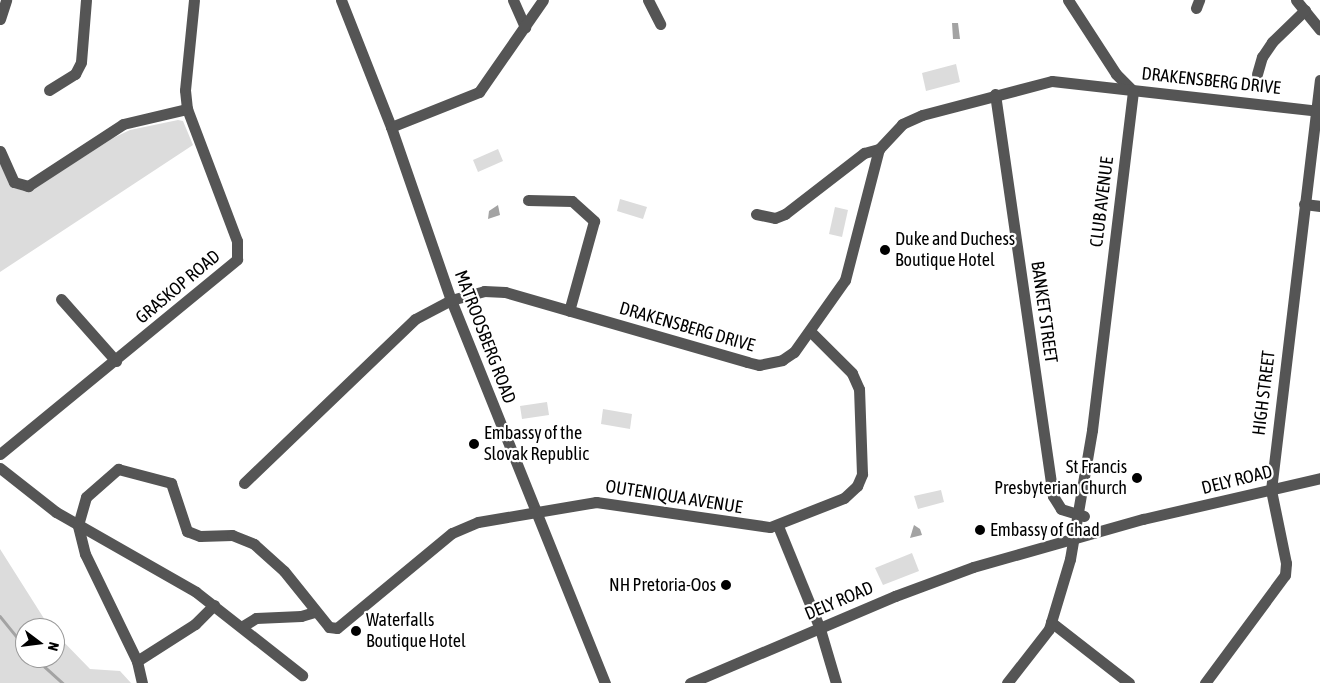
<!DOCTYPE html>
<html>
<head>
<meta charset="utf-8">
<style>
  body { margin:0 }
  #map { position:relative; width:1320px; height:683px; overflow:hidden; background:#fff; font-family:"Asap Condensed",sans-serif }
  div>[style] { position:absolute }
  .green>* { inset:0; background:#dcdcdc }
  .water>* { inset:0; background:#a3a3a3 }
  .stream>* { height:2.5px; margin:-1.25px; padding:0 1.25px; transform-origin:1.25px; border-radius:1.25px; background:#a3a3a3 }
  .minor>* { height:11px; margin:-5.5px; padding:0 5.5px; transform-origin:5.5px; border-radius:5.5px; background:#555 }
  .dots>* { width:14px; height:14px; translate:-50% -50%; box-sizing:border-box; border:2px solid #fff; border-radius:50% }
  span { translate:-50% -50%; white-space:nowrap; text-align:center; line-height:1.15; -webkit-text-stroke:4.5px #fff; paint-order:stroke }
  .street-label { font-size:18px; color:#000 }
  .poi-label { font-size:18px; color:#000 }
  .left { translate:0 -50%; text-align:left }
  .right { translate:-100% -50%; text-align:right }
  .north { position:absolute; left:15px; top:618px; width:50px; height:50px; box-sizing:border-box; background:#fff; border:1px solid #999; border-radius:50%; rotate:105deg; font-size:14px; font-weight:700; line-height:20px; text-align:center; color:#000 }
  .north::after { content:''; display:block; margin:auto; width:18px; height:22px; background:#000; clip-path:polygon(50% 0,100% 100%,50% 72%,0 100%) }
</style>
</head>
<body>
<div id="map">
  <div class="green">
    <i style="clip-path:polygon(956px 64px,960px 82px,926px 91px,922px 73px)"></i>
    <i style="clip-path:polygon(178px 120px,183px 121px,193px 145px,0 272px,0 164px,11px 186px,23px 191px,32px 190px,113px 138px,130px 130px)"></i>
    <i style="clip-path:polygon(498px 149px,503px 161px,478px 172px,473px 160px)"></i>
    <i style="clip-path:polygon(620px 199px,647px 207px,643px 219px,617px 211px)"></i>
    <i style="clip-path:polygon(835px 207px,848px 210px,842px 237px,829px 234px)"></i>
    <i style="clip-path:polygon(547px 402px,549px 415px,522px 419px,520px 406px)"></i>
    <i style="clip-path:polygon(603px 409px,632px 414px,630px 429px,601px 424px)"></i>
    <i style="clip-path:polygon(941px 490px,944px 502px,918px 509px,914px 496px)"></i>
    <i style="clip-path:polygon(0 549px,50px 628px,25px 628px,25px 658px,55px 658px,55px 633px,90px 669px,120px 671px,131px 683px,0 683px)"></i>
    <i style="clip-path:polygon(912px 553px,919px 571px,883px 585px,875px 568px)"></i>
  </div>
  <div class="water">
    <i style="clip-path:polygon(952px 23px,958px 23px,960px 39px,953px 39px)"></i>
    <i style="clip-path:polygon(498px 205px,500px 215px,488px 219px,489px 211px)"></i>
    <i style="clip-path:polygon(914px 525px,920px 529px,922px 535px,910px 538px)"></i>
  </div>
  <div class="stream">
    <i style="left:0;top:616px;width:40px;rotate:51deg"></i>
    <i style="left:35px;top:658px;width:38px;rotate:42deg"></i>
  </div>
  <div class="minor">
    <i style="left:341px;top:0;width:136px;rotate:68.5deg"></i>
    <i style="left:391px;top:127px;width:183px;rotate:70.9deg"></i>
    <i style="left:451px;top:300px;width:413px;rotate:68.1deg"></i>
    <i style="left:513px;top:0;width:30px;rotate:66deg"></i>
    <i style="left:648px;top:0;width:27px;rotate:63deg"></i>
    <i style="left:1068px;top:0;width:88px;rotate:57deg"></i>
    <i style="left:1116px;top:74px;width:24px;rotate:45deg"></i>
    <i style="left:1296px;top:0;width:38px;rotate:51deg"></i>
    <i style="left:1196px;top:8px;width:9px;rotate:-69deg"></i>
    <i style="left:0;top:19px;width:20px;rotate:-72deg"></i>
    <i style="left:1257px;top:74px;width:18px;rotate:-74deg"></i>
    <i style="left:1262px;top:57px;width:18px;rotate:-56deg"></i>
    <i style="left:1272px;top:42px;width:46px;rotate:-44.1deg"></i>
    <i style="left:49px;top:90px;width:31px;rotate:-32deg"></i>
    <i style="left:75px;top:74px;width:13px;rotate:-63deg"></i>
    <i style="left:81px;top:62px;width:62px;rotate:-85.4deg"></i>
    <i style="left:995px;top:94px;width:406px;rotate:81.8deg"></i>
    <i style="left:1053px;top:496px;width:15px;rotate:58deg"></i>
    <i style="left:1061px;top:509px;width:24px;rotate:17deg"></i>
    <i style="left:391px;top:127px;width:95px;rotate:-21.7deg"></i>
    <i style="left:479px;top:92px;width:112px;rotate:-55.2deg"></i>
    <i style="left:0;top:151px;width:34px;rotate:66deg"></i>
    <i style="left:14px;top:182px;width:15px;rotate:16deg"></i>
    <i style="left:28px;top:186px;width:113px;rotate:-33.1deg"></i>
    <i style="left:123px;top:124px;width:66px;rotate:-13.2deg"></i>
    <i style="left:528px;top:200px;width:44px;rotate:1.3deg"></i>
    <i style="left:572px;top:201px;width:30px;rotate:42deg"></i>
    <i style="left:594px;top:221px;width:93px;rotate:105.5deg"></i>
    <i style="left:1304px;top:204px;width:16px;rotate:7deg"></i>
    <i style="left:756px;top:214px;width:19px;rotate:12deg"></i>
    <i style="left:775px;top:218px;width:11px;rotate:-22deg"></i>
    <i style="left:785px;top:214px;width:100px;rotate:-37.7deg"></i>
    <i style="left:864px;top:153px;width:16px;rotate:-15deg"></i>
    <i style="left:61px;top:299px;width:83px;rotate:48.4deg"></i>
    <i style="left:0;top:454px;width:307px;rotate:-39.4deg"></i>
    <i style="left:237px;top:259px;width:18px;rotate:-90deg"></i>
    <i style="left:237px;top:241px;width:141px;rotate:-110.7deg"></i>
    <i style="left:187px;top:109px;width:19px;rotate:-96deg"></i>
    <i style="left:185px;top:90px;width:90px;rotate:-84.3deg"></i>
    <i style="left:0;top:468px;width:71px;rotate:38.2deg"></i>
    <i style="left:56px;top:512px;width:161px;rotate:29.7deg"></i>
    <i style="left:196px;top:592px;width:135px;rotate:38.1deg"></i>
    <i style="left:244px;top:483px;width:237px;rotate:-43.8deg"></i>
    <i style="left:415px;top:319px;width:41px;rotate:-27.8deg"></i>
    <i style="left:451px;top:300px;width:34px;rotate:-15deg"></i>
    <i style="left:484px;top:291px;width:21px;rotate:3deg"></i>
    <i style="left:505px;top:292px;width:252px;rotate:16.1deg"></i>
    <i style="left:747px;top:362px;width:12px;rotate:14deg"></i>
    <i style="left:759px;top:365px;width:24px;rotate:-12deg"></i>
    <i style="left:782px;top:360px;width:14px;rotate:-34deg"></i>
    <i style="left:794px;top:352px;width:88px;rotate:-54.7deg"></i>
    <i style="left:845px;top:280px;width:135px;rotate:-75.5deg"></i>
    <i style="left:879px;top:149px;width:34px;rotate:-47deg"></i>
    <i style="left:902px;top:124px;width:22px;rotate:-24deg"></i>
    <i style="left:922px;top:115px;width:134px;rotate:-14.7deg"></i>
    <i style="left:1052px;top:81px;width:270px;rotate:6.4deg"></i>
    <i style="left:778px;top:526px;width:111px;rotate:67.8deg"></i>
    <i style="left:820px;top:629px;width:56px;rotate:73.5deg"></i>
    <i style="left:1051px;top:622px;width:99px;rotate:38deg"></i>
    <i style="left:243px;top:626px;width:15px;rotate:-32deg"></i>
    <i style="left:256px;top:618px;width:45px;rotate:-2.5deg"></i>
    <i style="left:301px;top:616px;width:14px;rotate:-17deg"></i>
    <i style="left:137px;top:661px;width:69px;rotate:-32.5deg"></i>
    <i style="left:195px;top:624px;width:27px;rotate:-45deg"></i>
    <i style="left:142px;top:683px;width:23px;rotate:-103deg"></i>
    <i style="left:137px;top:661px;width:119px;rotate:-115.9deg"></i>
    <i style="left:85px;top:554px;width:30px;rotate:-104deg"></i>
    <i style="left:78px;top:525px;width:29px;rotate:-74deg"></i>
    <i style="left:86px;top:497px;width:43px;rotate:-41.2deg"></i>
    <i style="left:118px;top:469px;width:55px;rotate:14.8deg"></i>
    <i style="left:171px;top:483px;width:51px;rotate:71.6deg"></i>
    <i style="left:187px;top:531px;width:14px;rotate:21deg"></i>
    <i style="left:200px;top:536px;width:32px;rotate:-2deg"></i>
    <i style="left:232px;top:535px;width:24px;rotate:22deg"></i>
    <i style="left:254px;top:544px;width:40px;rotate:42deg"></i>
    <i style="left:284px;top:571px;width:72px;rotate:51.2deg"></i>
    <i style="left:329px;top:627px;width:8px;rotate:7deg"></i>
    <i style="left:337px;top:628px;width:149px;rotate:-39.6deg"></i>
    <i style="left:452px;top:533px;width:28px;rotate:-23deg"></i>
    <i style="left:478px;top:522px;width:120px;rotate:-9.6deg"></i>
    <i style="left:596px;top:502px;width:176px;rotate:8.2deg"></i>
    <i style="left:770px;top:527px;width:79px;rotate:-21.4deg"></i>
    <i style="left:844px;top:498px;width:18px;rotate:-43deg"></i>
    <i style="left:857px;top:486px;width:13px;rotate:-67deg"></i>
    <i style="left:862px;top:474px;width:85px;rotate:-92deg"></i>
    <i style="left:859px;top:389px;width:17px;rotate:-114deg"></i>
    <i style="left:852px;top:373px;width:59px;rotate:-135deg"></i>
    <i style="left:690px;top:683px;width:223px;rotate:-23deg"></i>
    <i style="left:895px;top:596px;width:83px;rotate:-20.4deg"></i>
    <i style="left:973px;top:567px;width:177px;rotate:-15.8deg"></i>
    <i style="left:1143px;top:519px;width:182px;rotate:-13deg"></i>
    <i style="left:1007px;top:683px;width:68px;rotate:-52.1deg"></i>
    <i style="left:1049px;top:629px;width:73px;rotate:-73.3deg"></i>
    <i style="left:1070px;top:559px;width:131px;rotate:-80.3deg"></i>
    <i style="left:1092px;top:430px;width:341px;rotate:-83.1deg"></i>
    <i style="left:1205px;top:683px;width:134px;rotate:-53.5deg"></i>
    <i style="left:1285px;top:575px;width:12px;rotate:-85deg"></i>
    <i style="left:1286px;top:563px;width:75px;rotate:-101.6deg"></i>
    <i style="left:1271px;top:490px;width:413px;rotate:-83.2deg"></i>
  </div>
  <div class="dots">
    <i style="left:885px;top:250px;background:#000"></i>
    <i style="left:474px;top:444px;background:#000"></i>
    <i style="left:1137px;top:478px;background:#000"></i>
    <i style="left:980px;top:530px;background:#000"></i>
    <i style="left:726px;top:585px;background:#000"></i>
    <i style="left:356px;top:631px;background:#000"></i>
  </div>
  <div class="street-label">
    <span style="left:1211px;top:81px;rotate:6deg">DRAKENSBERG DRIVE</span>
    <span style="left:1102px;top:202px;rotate:-83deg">CLUB AVENUE</span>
    <span style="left:178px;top:287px;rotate:-40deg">GRASKOP ROAD</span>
    <span style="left:1044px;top:312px;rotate:82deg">BANKET STREET</span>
    <span style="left:687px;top:327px;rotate:16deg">DRAKENSBERG DRIVE</span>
    <span style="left:485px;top:337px;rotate:69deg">MATROOSBERG ROAD</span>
    <span style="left:1264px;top:393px;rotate:-83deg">HIGH STREET</span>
    <span style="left:1237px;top:480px;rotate:-14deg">DELY ROAD</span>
    <span style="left:674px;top:497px;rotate:9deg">OUTENIQUA AVENUE</span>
    <span style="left:839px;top:601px;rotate:-23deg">DELY ROAD</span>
  </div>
  <div class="poi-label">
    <span class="left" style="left:895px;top:250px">Duke and Duchess<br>Boutique Hotel</span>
    <span class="left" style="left:484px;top:444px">Embassy of the<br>Slovak Republic</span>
    <span class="right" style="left:1127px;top:478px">St Francis<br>Presbyterian Church</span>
    <span class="left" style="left:990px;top:530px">Embassy of Chad</span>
    <span class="right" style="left:716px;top:585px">NH Pretoria-Oos</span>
    <span class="left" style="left:366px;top:631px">Waterfalls<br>Boutique Hotel</span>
  </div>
  <div class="north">N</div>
</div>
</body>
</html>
